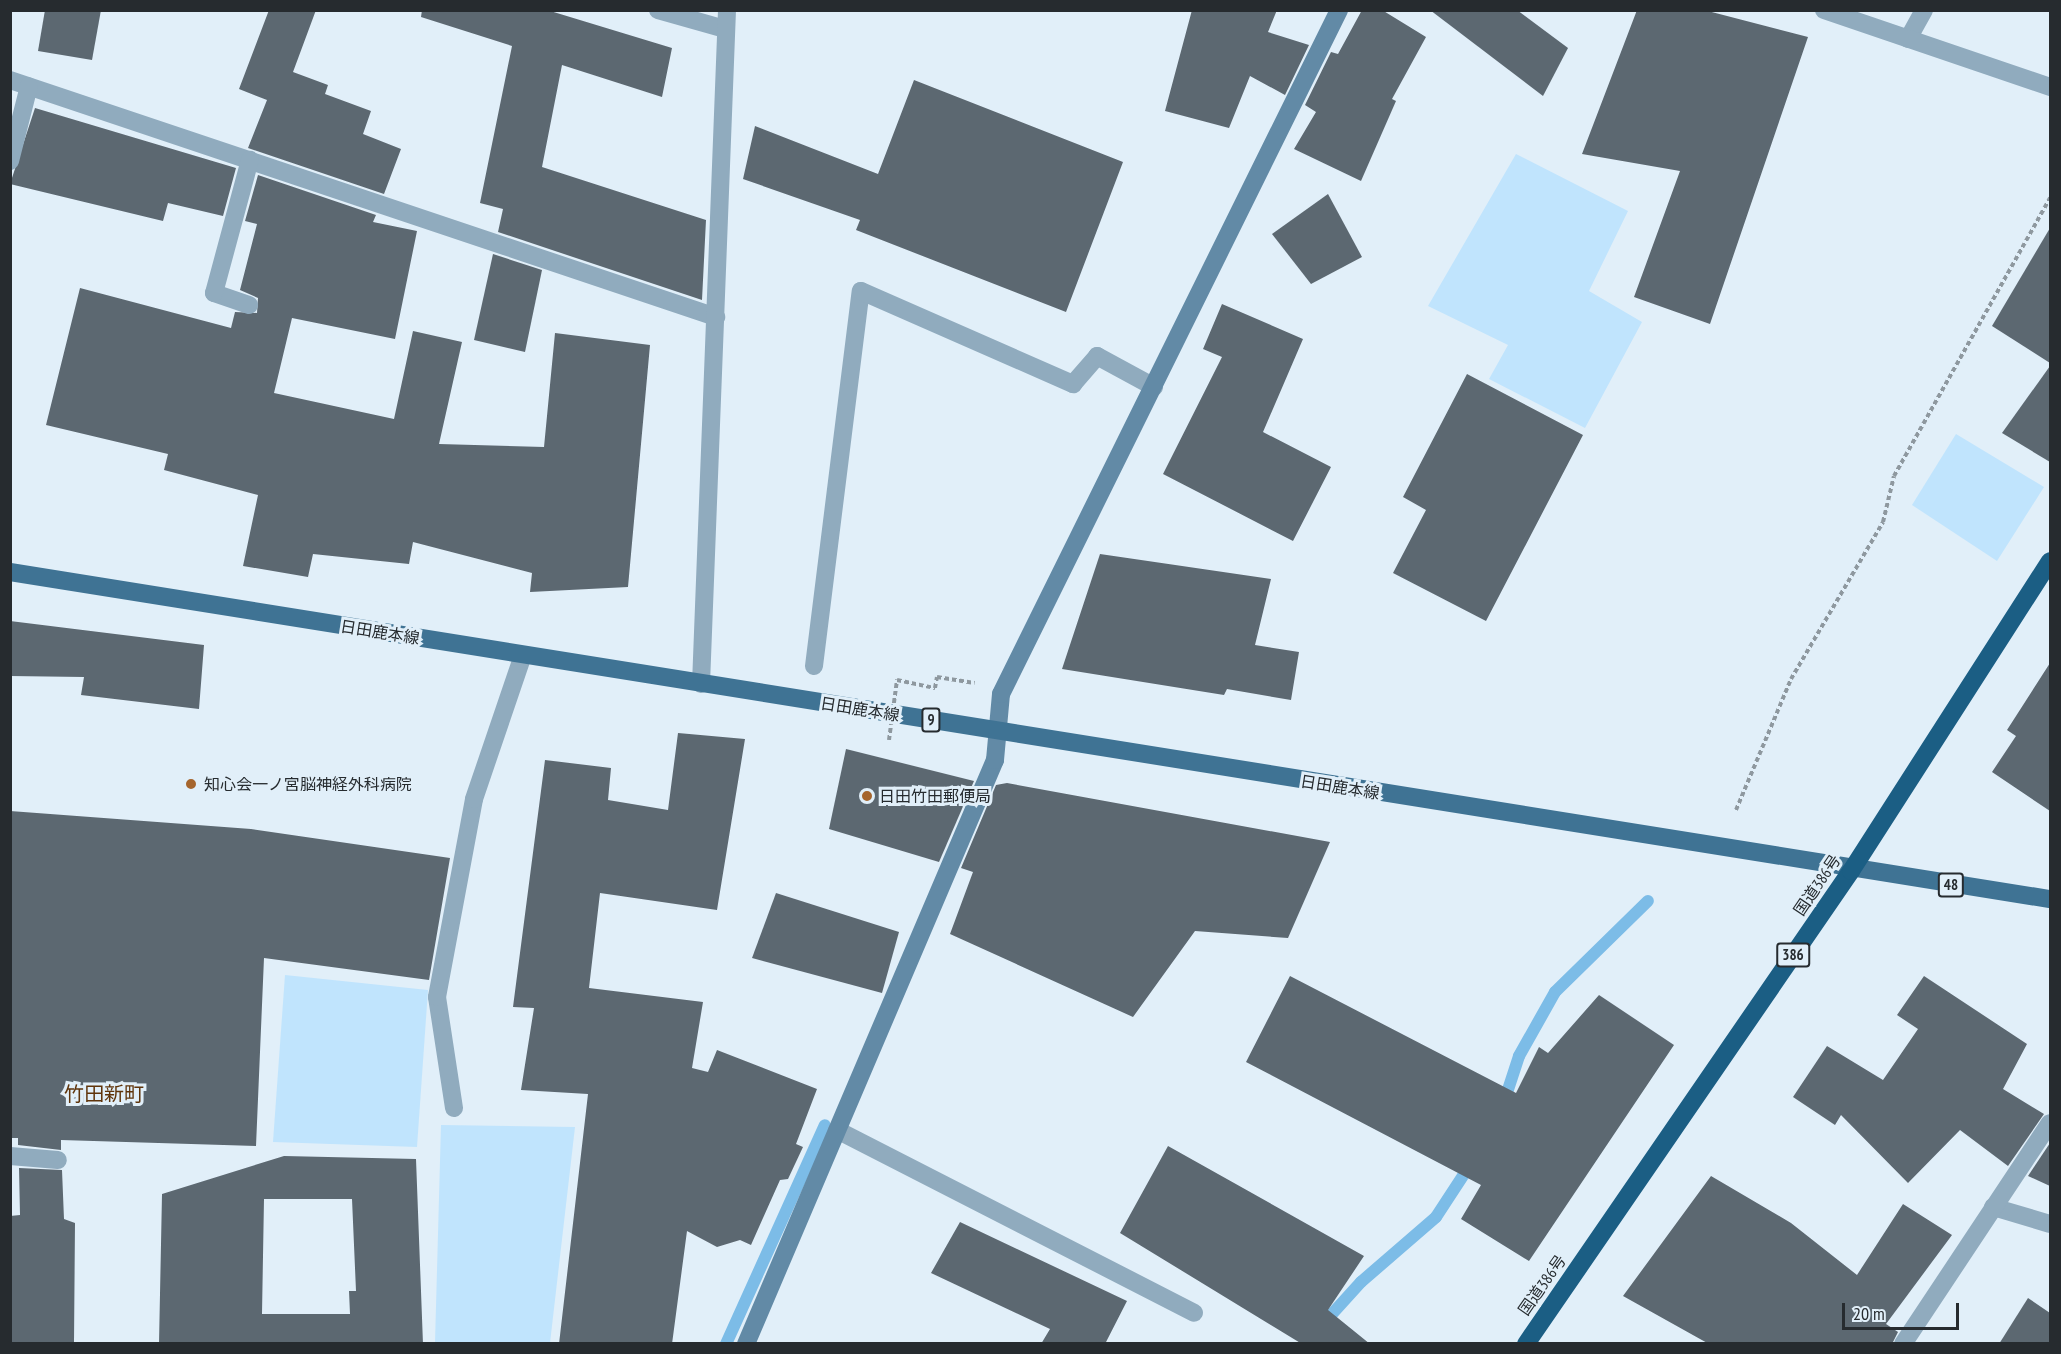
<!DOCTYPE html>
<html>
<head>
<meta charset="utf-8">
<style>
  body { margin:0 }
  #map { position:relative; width:2061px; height:1354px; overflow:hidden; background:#e1eff9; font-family:"PT Sans Narrow","Noto Sans JP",sans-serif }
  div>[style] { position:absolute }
  .green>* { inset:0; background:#c0e4fd }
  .stream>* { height:12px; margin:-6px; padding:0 6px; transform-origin:6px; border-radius:6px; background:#7cbce7 }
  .building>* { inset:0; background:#5c6871 }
  .path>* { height:4px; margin-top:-2px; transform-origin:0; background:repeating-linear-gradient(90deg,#8e989f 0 4.5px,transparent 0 7.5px) }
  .lane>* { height:18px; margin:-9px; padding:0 9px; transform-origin:9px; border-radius:9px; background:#90abbe }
  .street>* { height:18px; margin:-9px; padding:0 9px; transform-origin:9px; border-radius:9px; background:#90abbe }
  .secondary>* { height:18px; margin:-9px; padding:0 9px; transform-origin:9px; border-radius:9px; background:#628aa6 }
  .primary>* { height:18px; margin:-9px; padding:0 9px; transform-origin:9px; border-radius:9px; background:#3f7394 }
  .highway>* { height:18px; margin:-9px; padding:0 9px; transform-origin:9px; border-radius:9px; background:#1b5e84 }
  .path-bridge>* { height:4px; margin-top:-2px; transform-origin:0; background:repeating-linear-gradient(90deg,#8e989f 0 4.5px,transparent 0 7.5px) }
  .dots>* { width:16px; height:16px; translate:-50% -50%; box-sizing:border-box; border:3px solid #e1eff9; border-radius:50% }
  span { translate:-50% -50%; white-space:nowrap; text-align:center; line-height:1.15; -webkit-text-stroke:6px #e1eff9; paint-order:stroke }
  .shield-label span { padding:2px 4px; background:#e1eff9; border:2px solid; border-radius:4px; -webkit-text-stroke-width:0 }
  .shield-label { font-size:15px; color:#262b2f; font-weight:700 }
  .street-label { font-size:16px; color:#262b2f }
  .poi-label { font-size:16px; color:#262b2f }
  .left { translate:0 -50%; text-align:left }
  .quarter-label { font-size:20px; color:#5f340b }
  .frame { position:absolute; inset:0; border:12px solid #262b2f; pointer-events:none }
  .scale { position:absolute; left:1842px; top:1303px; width:117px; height:27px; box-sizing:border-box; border:3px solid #262b2f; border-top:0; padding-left:8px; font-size:18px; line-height:21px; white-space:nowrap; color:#262b2f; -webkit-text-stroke:4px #e1eff9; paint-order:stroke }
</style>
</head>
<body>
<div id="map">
  <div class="green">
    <i style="clip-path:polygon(1516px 154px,1628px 211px,1589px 291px,1642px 322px,1585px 428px,1489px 379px,1508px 345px,1428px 306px)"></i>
    <i style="clip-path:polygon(1956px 434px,2044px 487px,1997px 561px,1912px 505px)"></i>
    <i style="clip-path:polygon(285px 975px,428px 990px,417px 1147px,273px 1142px)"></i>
    <i style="clip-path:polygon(441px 1125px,575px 1127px,550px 1343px,435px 1343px)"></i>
  </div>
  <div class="stream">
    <i style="left:1504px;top:1102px;width:48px;rotate:-71.9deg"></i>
    <i style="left:1519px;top:1056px;width:73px;rotate:-60.6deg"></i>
    <i style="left:1555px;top:992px;width:130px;rotate:-44.4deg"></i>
    <i style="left:1322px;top:1325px;width:58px;rotate:-47.8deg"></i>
    <i style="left:1361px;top:1282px;width:99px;rotate:-40.9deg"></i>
    <i style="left:1436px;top:1217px;width:66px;rotate:-56.8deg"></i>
    <i style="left:726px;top:1344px;width:240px;rotate:-65.7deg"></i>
  </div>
  <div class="building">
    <i style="clip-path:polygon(45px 10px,101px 10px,92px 60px,38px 51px)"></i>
    <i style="clip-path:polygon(269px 10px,316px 10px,293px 72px,328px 85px,325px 94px,371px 111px,363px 134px,401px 149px,384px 194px,248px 148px,267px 100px,239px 89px)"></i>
    <i style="clip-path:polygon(422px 10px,547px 10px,672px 48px,662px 97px,562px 65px,542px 167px,706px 220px,702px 300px,498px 232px,503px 209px,480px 203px,512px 46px,421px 17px)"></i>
    <i style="clip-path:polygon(1192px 10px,1277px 10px,1268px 32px,1309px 45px,1285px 95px,1250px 76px,1229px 128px,1165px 111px)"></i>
    <i style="clip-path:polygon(1362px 10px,1382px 10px,1426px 37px,1392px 99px,1396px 101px,1361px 181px,1294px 149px,1316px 112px,1305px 105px,1331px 52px,1338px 54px)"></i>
    <i style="clip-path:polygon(1430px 10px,1517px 10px,1568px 48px,1543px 96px)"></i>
    <i style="clip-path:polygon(1637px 10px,1704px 10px,1808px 37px,1710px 324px,1634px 297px,1680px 171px,1582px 154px)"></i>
    <i style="clip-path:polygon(914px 80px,1123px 162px,1066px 312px,856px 230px,860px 220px,743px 179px,755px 126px,878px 174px)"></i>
    <i style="clip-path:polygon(35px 108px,236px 168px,223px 216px,168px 203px,163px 221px,10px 184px)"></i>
    <i style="clip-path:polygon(258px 175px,376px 215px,373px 222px,417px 231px,395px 339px,292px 318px,274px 393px,394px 419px,413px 331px,462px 342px,439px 444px,544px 447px,555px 333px,650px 345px,628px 587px,530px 592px,532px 573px,413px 542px,409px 564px,313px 554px,308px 577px,243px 566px,258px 495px,164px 470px,168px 454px,46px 425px,80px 288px,231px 328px,235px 312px,257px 313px,258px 298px,240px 290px,257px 224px,245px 221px)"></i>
    <i style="clip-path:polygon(1328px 194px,1362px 257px,1311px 284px,1272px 234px)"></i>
    <i style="clip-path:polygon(2050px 228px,2050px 363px,1992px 326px)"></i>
    <i style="clip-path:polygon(493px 254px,542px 270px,525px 352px,474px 340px)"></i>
    <i style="clip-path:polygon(1222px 304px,1303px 339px,1263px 432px,1331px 467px,1293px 541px,1163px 474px,1222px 357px,1203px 349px)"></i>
    <i style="clip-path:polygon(2050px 366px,2050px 462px,2002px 433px)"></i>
    <i style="clip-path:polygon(1467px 374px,1583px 435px,1486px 621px,1393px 573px,1426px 510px,1403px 497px)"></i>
    <i style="clip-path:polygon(1100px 554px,1271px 579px,1255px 645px,1299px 652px,1291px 700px,1227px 689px,1224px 695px,1062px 669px)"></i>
    <i style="clip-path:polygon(10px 621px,204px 645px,199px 709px,81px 695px,84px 677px,10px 676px)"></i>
    <i style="clip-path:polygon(2050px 663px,2050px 811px,1992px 772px,2016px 736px,2007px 730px)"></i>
    <i style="clip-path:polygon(678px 733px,745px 739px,717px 910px,600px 893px,589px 988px,703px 1002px,692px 1068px,708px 1072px,717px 1050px,817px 1089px,796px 1144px,803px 1147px,788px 1179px,780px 1180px,751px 1245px,740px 1240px,717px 1247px,687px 1231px,672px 1344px,559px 1344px,588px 1094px,521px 1090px,534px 1008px,513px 1007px,545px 760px,611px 768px,608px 800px,668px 810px)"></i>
    <i style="clip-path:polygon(846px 749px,974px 781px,939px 862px,829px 829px)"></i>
    <i style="clip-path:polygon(1007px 783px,1330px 842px,1288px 938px,1195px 931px,1133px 1017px,950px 934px,973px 872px,961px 868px,996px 785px)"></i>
    <i style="clip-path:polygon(10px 811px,251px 829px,450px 858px,429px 980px,264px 958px,256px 1146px,61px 1140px,61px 1150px,18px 1145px,18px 1138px,10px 1138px)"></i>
    <i style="clip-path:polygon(776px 893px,899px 932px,882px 993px,752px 958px)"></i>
    <i style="clip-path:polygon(1290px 976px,1516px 1093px,1539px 1047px,1548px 1053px,1599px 995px,1674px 1045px,1529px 1261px,1461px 1219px,1481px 1185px,1246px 1062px)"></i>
    <i style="clip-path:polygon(1924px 976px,2027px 1044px,2003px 1089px,2044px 1114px,2008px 1166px,1960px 1130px,1908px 1183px,1841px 1115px,1835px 1125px,1793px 1097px,1827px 1046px,1883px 1080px,1918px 1029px,1897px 1015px)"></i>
    <i style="clip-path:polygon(2050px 1143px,2050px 1186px,2028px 1176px)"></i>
    <i style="clip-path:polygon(1168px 1146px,1364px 1256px,1328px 1310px,1370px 1344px,1302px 1344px,1120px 1233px)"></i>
    <i style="clip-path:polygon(evenodd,284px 1156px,416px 1159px,423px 1344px,159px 1344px,162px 1194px,284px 1156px,264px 1199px,352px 1199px,356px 1291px,349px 1291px,350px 1314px,262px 1314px,264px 1199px)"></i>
    <i style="clip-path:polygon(19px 1168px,62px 1170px,64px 1219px,75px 1223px,74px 1343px,10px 1344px,10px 1216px,20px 1215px)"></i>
    <i style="clip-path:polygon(1711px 1176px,1791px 1223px,1857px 1275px,1903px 1204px,1952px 1235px,1886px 1324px,1898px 1332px,1892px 1344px,1709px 1344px,1623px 1296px)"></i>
    <i style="clip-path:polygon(960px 1222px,1127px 1301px,1105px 1344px,1041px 1344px,1050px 1329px,931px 1273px)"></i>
    <i style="clip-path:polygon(2028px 1298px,2050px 1313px,2050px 1344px,1999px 1344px)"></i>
  </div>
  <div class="path">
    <i style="left:897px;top:680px;width:39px;rotate:12deg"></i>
    <i style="left:935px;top:688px;width:11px;rotate:-80deg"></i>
    <i style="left:937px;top:677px;width:38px;rotate:9deg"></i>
    <i style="left:1736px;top:810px;width:142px;rotate:-67.2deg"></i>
    <i style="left:1791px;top:679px;width:182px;rotate:-59.6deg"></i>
    <i style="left:1883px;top:522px;width:47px;rotate:-76.6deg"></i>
    <i style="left:1894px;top:476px;width:319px;rotate:-60.7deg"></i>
  </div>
  <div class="lane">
    <i style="left:1908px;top:39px;width:33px;rotate:-61deg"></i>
    <i style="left:814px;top:666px;width:378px;rotate:-82.9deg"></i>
    <i style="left:861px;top:291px;width:232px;rotate:23.7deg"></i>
    <i style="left:1073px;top:384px;width:37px;rotate:-49deg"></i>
    <i style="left:1097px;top:356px;width:65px;rotate:28.5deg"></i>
  </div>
  <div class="street">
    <i style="left:658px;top:10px;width:70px;rotate:15.8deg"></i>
    <i style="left:1824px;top:10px;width:239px;rotate:18.8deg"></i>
    <i style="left:10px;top:80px;width:745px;rotate:18.56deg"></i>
    <i style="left:10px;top:161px;width:77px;rotate:-75.8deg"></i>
    <i style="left:249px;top:305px;width:37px;rotate:-161deg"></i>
    <i style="left:214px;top:293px;width:138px;rotate:-74.9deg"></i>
    <i style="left:701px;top:684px;width:675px;rotate:-87.79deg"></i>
    <i style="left:454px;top:1108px;width:112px;rotate:-98.7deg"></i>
    <i style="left:437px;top:997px;width:201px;rotate:-79.4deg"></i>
    <i style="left:474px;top:799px;width:152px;rotate:-71.2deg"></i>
    <i style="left:837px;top:1130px;width:401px;rotate:27.1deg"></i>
    <i style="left:10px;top:1156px;width:48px;rotate:4.8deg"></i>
    <i style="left:1993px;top:1207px;width:59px;rotate:16.6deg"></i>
    <i style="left:1903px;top:1344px;width:265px;rotate:-56.4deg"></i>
  </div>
  <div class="secondary">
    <i style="left:746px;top:1344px;width:635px;rotate:-66.91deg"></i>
    <i style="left:995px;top:760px;width:66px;rotate:-84.8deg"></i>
    <i style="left:1001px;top:694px;width:763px;rotate:-63.7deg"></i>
  </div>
  <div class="primary">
    <i style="left:10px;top:572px;width:2066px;rotate:9.11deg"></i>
  </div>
  <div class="highway">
    <i style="left:1526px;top:1344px;width:574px;rotate:-55.51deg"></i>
    <i style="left:1851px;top:871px;width:368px;rotate:-57.3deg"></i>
  </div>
  <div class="path-bridge">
    <i style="left:889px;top:740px;width:61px;rotate:-82.4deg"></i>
  </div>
  <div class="dots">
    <i style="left:191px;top:784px;background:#a5652d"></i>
    <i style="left:867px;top:796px;background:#a5652d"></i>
  </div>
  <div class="shield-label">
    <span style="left:931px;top:720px">9</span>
    <span style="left:1951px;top:885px">48</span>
    <span style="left:1793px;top:955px">386</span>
  </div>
  <div class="street-label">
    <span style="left:380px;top:632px;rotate:9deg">日田鹿本線</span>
    <span style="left:860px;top:709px;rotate:9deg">日田鹿本線</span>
    <span style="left:1340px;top:787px;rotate:9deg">日田鹿本線</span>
    <span style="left:1817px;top:885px;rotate:-56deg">国道386号</span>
    <span style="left:1542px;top:1285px;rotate:-55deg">国道386号</span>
  </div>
  <div class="poi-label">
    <span class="left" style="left:204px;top:784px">知心会一ノ宮脳神経外科病院</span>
    <span class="left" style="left:879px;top:796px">日田竹田郵便局</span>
  </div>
  <div class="quarter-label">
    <span style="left:104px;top:1094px">竹田新町</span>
  </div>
  <div class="frame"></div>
  <div class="scale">20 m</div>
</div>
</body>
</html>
